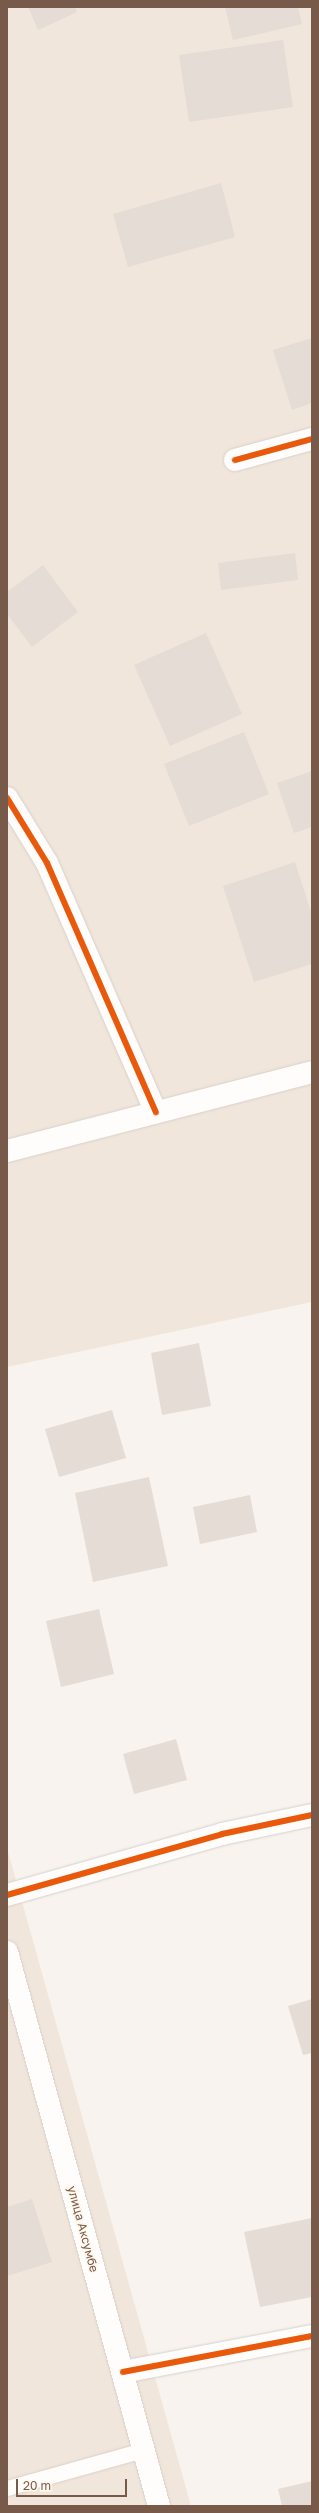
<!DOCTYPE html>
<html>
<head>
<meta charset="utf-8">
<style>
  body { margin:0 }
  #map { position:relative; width:319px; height:2513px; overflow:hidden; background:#f8f3ee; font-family:"Golos Text",sans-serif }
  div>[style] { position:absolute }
  .residential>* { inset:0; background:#f1e6db }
  .building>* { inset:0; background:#e5dcd5 }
  .roads { filter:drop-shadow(0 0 1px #d7d0ca) drop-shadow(0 0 1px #d7d0ca) }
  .lane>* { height:15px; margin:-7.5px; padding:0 7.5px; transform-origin:7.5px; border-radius:7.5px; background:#fefdfc }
  .street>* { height:22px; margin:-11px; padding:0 11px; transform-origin:11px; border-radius:11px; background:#fefdfc }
  .secondary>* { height:22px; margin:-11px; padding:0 11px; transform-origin:11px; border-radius:11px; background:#fefdfc }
  .cycleway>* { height:6px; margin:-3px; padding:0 3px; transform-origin:3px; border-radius:3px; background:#e8590c }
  span { translate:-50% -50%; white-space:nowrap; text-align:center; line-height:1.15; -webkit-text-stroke:3.5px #fff8ef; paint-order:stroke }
  .street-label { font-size:12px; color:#785a4b }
  .frame { position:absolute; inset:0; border:8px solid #785a4b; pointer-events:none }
  .scale { position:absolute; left:16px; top:2479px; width:111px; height:18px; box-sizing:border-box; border:2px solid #785a4b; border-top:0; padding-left:5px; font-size:12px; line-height:14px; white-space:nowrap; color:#785a4b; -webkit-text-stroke:3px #fff8ef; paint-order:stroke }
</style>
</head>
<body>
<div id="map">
  <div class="residential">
    <i style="clip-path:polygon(7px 7px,312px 7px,312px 1302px,7px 1367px)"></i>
    <i style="clip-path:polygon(7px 1848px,191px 2506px,7px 2506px)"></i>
  </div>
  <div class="building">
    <i style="clip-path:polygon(28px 7px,75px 7px,77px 12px,38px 30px)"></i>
    <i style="clip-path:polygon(225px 7px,298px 7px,302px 24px,233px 40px)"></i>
    <i style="clip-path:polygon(283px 40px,293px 107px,189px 122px,179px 55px)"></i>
    <i style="clip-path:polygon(221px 183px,235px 237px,128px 267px,113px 214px)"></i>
    <i style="clip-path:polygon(312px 338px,312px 403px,292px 410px,273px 350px)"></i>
    <i style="clip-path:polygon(295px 553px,298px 580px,221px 590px,218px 563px)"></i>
    <i style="clip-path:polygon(43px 565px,78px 612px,32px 647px,7px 614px,7px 592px)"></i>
    <i style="clip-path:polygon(206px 633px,242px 714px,170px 746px,134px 665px)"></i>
    <i style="clip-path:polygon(244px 732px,269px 794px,189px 826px,164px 764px)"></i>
    <i style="clip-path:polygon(312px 771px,312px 827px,294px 833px,277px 783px)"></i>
    <i style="clip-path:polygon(295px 862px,312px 915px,312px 964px,254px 982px,223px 886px)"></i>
    <i style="clip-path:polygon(199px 1343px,211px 1406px,162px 1415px,151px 1353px)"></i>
    <i style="clip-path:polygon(112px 1410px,126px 1458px,59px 1477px,45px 1429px)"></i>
    <i style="clip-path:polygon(149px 1477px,168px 1566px,93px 1582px,75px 1493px)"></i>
    <i style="clip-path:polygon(250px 1495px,257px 1532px,200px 1544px,193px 1507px)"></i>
    <i style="clip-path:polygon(99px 1609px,114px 1674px,61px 1687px,46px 1621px)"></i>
    <i style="clip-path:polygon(176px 1739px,187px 1780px,134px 1794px,123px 1754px)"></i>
    <i style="clip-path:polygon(312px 1999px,312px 2053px,303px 2055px,288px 2006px)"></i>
    <i style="clip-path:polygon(32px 2199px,52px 2262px,7px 2276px,7px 2207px)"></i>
    <i style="clip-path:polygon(312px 2218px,312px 2297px,260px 2307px,244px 2232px)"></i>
    <i style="clip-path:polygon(312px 2481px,312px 2506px,282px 2506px,278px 2489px)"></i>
  </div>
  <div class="roads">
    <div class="lane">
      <i style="left:7px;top:2488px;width:141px;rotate:-15.6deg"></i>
    </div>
    <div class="street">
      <i style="left:235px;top:460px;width:80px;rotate:-15.3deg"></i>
      <i style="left:7px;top:798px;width:76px;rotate:58.4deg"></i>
      <i style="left:47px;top:863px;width:272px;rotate:66.4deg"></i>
      <i style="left:7px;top:1151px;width:315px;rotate:-14.5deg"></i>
      <i style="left:7px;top:1895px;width:223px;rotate:-15.8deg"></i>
      <i style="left:222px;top:1834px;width:92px;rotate:-11.9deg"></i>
      <i style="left:123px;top:2372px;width:192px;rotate:-10.8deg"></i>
    </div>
    <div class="secondary">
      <i style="left:7px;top:1952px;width:574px;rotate:74.66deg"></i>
    </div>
  </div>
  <div class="cycleway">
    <i style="left:235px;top:460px;width:80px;rotate:-15.3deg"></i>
    <i style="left:7px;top:798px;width:76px;rotate:58.4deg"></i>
    <i style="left:47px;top:863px;width:272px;rotate:66.4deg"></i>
    <i style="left:7px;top:1895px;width:223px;rotate:-15.8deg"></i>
    <i style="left:222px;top:1834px;width:92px;rotate:-11.9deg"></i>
    <i style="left:123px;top:2372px;width:192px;rotate:-10.8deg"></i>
  </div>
  <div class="street-label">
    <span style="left:83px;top:2229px;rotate:75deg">улица Аксумбе</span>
  </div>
  <div class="frame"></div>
  <div class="scale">20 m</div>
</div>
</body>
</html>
